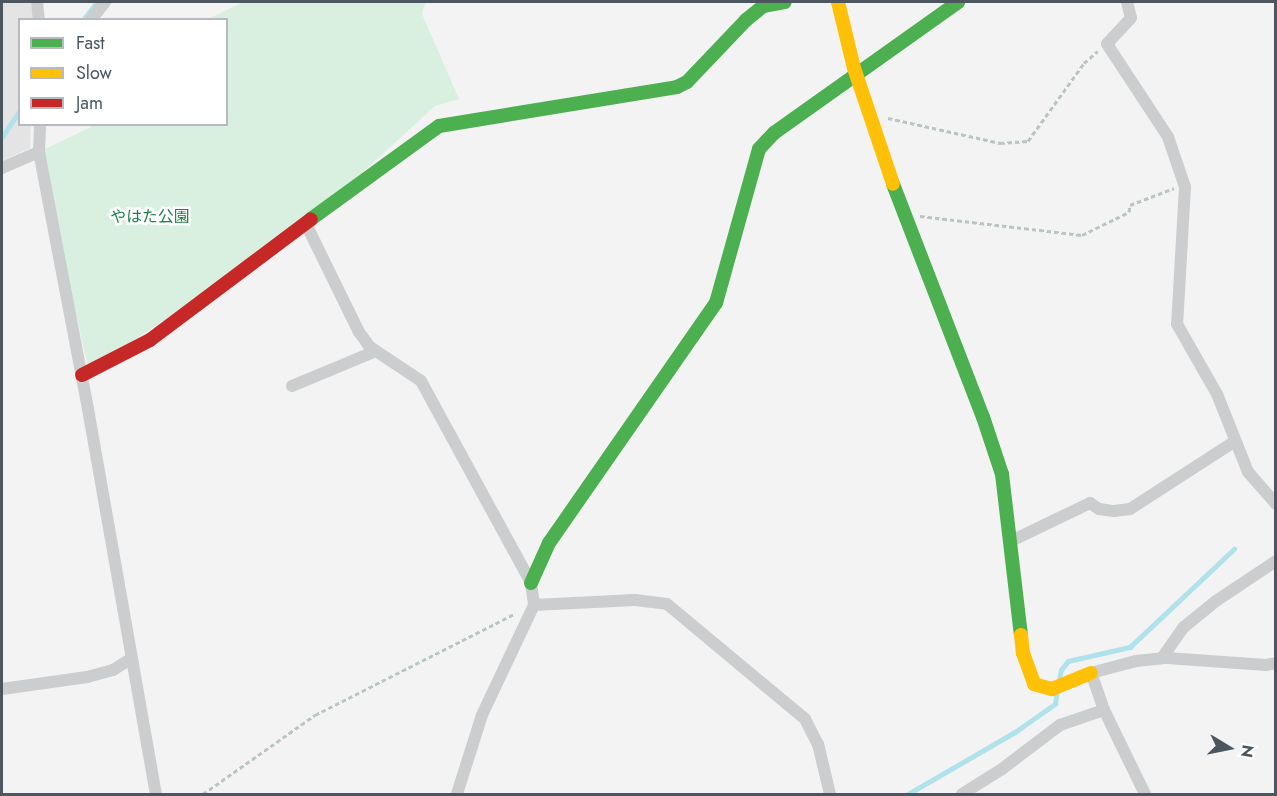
<!DOCTYPE html>
<html>
<head>
<meta charset="utf-8">
<style>
  body { margin:0 }
  #map { position:relative; width:1277px; height:796px; overflow:hidden; background:#f3f3f3; font-family:Jost,"Noto Sans JP",sans-serif }
  div>[style] { position:absolute }
  .education>* { inset:0; background:#e5e4e5 }
  .green>* { inset:0; background:#d9f0e1 }
  .stream>* { height:4.5px; margin:-2.25px; padding:0 2.25px; transform-origin:2.25px; border-radius:2.25px; background:#b0e2eb }
  .path>* { height:3px; margin-top:-1.5px; transform-origin:0; background:repeating-linear-gradient(90deg,#bac5c1 0 4.5px,transparent 0 7.5px) }
  .street>* { height:12px; margin:-6px; padding:0 6px; transform-origin:6px; border-radius:6px; background:#cbcdce }
  .fast>* { height:14px; margin:-7px; padding:0 7px; transform-origin:7px; border-radius:7px; background:#4caf50 }
  .slow>* { height:14px; margin:-7px; padding:0 7px; transform-origin:7px; border-radius:7px; background:#ffc107 }
  .jam>* { height:14px; margin:-7px; padding:0 7px; transform-origin:7px; border-radius:7px; background:#c62828 }
  span { translate:-50% -50%; white-space:nowrap; text-align:center; line-height:1.15; -webkit-text-stroke:5px #fff; paint-order:stroke }
  .park-label { font-size:16px; color:#1d7e4a }
  .frame { position:absolute; inset:0; border:3px solid #4b565f; pointer-events:none }
  .legend { position:absolute; left:18px; top:18px; width:210px; height:108px; box-sizing:border-box; background:#fff; border:2px solid #b7bbbf; margin:0; padding:8px 10px; list-style:none; font-size:18px; color:#4b565f }
  .legend li { display:flex; align-items:center; gap:12px; height:30px }
  .legend b { width:30px; border:2px solid #b7bbbf }
  .north { position:absolute; left:1199px; top:718px; width:60px; height:60px; -webkit-text-stroke:4px #fff; paint-order:stroke; rotate:100deg; font-size:16px; font-weight:700; line-height:24px; text-align:center; color:#4b565f }
  .north::after { content:''; display:block; margin:auto; width:21px; height:27px; background:#4b565f; clip-path:polygon(50% 0,100% 100%,50% 72%,0 100%) }
</style>
</head>
<body>
<div id="map">
  <div class="education">
    <i style="clip-path:polygon(2px 2px,31px 2px,34px 19px,20px 20px,20px 124px,31px 125px,30px 148px,2px 161px)"></i>
  </div>
  <div class="green">
    <i style="clip-path:polygon(243px 2px,426px 2px,422px 14px,459px 99px,435px 106px,306px 224px,89px 371px,39px 152px,95px 125px,226px 124px,226px 20px,208px 19px)"></i>
  </div>
  <div class="stream">
    <i style="left:83px;top:20px;width:23px;rotate:-52deg"></i>
    <i style="left:2px;top:137px;width:32px;rotate:-56deg"></i>
    <i style="left:1059px;top:680px;width:10px;rotate:-79deg"></i>
    <i style="left:1061px;top:670px;width:11px;rotate:-52deg"></i>
    <i style="left:1068px;top:661px;width:64px;rotate:-12.7deg"></i>
    <i style="left:1130px;top:647px;width:143px;rotate:-43.3deg"></i>
    <i style="left:908px;top:794px;width:124px;rotate:-30.1deg"></i>
    <i style="left:1015px;top:732px;width:49px;rotate:-35deg"></i>
    <i style="left:1055px;top:704px;width:13px;rotate:-81deg"></i>
  </div>
  <div class="path">
    <i style="left:888px;top:118px;width:115px;rotate:12.6deg"></i>
    <i style="left:1000px;top:143px;width:28px;rotate:-4deg"></i>
    <i style="left:1028px;top:141px;width:96px;rotate:-54.3deg"></i>
    <i style="left:1084px;top:63px;width:18px;rotate:-41deg"></i>
    <i style="left:920px;top:216px;width:163px;rotate:6.7deg"></i>
    <i style="left:1082px;top:235px;width:52px;rotate:-26.1deg"></i>
    <i style="left:1129px;top:212px;width:7px;rotate:-82deg"></i>
    <i style="left:1130px;top:205px;width:47px;rotate:-21.1deg"></i>
    <i style="left:203px;top:794px;width:137px;rotate:-35.2deg"></i>
    <i style="left:315px;top:715px;width:225px;rotate:-26.9deg"></i>
  </div>
  <div class="street">
    <i style="left:37px;top:2px;width:18px;rotate:84deg"></i>
    <i style="left:1127px;top:2px;width:16px;rotate:76deg"></i>
    <i style="left:1131px;top:18px;width:35px;rotate:133deg"></i>
    <i style="left:1107px;top:44px;width:111px;rotate:56.7deg"></i>
    <i style="left:1168px;top:137px;width:53px;rotate:71.2deg"></i>
    <i style="left:1185px;top:187px;width:137px;rotate:93.3deg"></i>
    <i style="left:1177px;top:324px;width:81px;rotate:60.3deg"></i>
    <i style="left:1217px;top:394px;width:84px;rotate:68.3deg"></i>
    <i style="left:1248px;top:472px;width:43px;rotate:48.8deg"></i>
    <i style="left:91px;top:20px;width:23px;rotate:-52deg"></i>
    <i style="left:40px;top:124px;width:28px;rotate:92deg"></i>
    <i style="left:39px;top:152px;width:262px;rotate:79.2deg"></i>
    <i style="left:88px;top:409px;width:391px;rotate:80deg"></i>
    <i style="left:2px;top:168px;width:40px;rotate:-23.4deg"></i>
    <i style="left:306px;top:224px;width:120px;rotate:63.9deg"></i>
    <i style="left:359px;top:332px;width:19px;rotate:54deg"></i>
    <i style="left:370px;top:347px;width:61px;rotate:33.7deg"></i>
    <i style="left:421px;top:381px;width:230px;rotate:61.4deg"></i>
    <i style="left:531px;top:583px;width:22px;rotate:82deg"></i>
    <i style="left:534px;top:605px;width:122px;rotate:115.3deg"></i>
    <i style="left:482px;top:715px;width:83px;rotate:107.6deg"></i>
    <i style="left:292px;top:386px;width:91px;rotate:-22.6deg"></i>
    <i style="left:1011px;top:541px;width:88px;rotate:-25.7deg"></i>
    <i style="left:1090px;top:503px;width:11px;rotate:34deg"></i>
    <i style="left:1099px;top:509px;width:15px;rotate:8deg"></i>
    <i style="left:1114px;top:511px;width:16px;rotate:-7deg"></i>
    <i style="left:1130px;top:509px;width:124px;rotate:-32.8deg"></i>
    <i style="left:534px;top:605px;width:101px;rotate:-2.8deg"></i>
    <i style="left:635px;top:600px;width:32px;rotate:7deg"></i>
    <i style="left:667px;top:604px;width:180px;rotate:39.8deg"></i>
    <i style="left:805px;top:719px;width:28px;rotate:63deg"></i>
    <i style="left:818px;top:744px;width:51px;rotate:76.5deg"></i>
    <i style="left:1162px;top:658px;width:38px;rotate:-55deg"></i>
    <i style="left:1184px;top:627px;width:41px;rotate:-39.1deg"></i>
    <i style="left:1216px;top:601px;width:72px;rotate:-33.7deg"></i>
    <i style="left:2px;top:689px;width:86px;rotate:-8deg"></i>
    <i style="left:87px;top:677px;width:27px;rotate:-15deg"></i>
    <i style="left:113px;top:670px;width:22px;rotate:-32deg"></i>
    <i style="left:962px;top:794px;width:47px;rotate:-32deg"></i>
    <i style="left:1002px;top:769px;width:73px;rotate:-37.2deg"></i>
    <i style="left:1060px;top:725px;width:46px;rotate:-18.8deg"></i>
    <i style="left:1145px;top:794px;width:93px;rotate:-116deg"></i>
    <i style="left:1104px;top:710px;width:39px;rotate:-109deg"></i>
    <i style="left:1091px;top:673px;width:47px;rotate:-14.9deg"></i>
    <i style="left:1136px;top:661px;width:31px;rotate:-6deg"></i>
    <i style="left:1167px;top:658px;width:99px;rotate:4deg"></i>
    <i style="left:1266px;top:665px;width:10px;rotate:-11deg"></i>
  </div>
  <div class="fast">
    <i style="left:893px;top:184px;width:250px;rotate:68.9deg"></i>
    <i style="left:983px;top:417px;width:60px;rotate:71.6deg"></i>
    <i style="left:1002px;top:474px;width:162px;rotate:83.3deg"></i>
    <i style="left:311px;top:219px;width:158px;rotate:-36deg"></i>
    <i style="left:439px;top:126px;width:241px;rotate:-9.3deg"></i>
    <i style="left:677px;top:87px;width:11px;rotate:-27deg"></i>
    <i style="left:687px;top:82px;width:86px;rotate:-46.4deg"></i>
    <i style="left:746px;top:20px;width:22px;rotate:-39deg"></i>
    <i style="left:763px;top:6px;width:22px;rotate:-10deg"></i>
    <i style="left:531px;top:583px;width:44px;rotate:-65.8deg"></i>
    <i style="left:549px;top:543px;width:292px;rotate:-55.2deg"></i>
    <i style="left:716px;top:303px;width:160px;rotate:-74.4deg"></i>
    <i style="left:759px;top:149px;width:22px;rotate:-47deg"></i>
    <i style="left:774px;top:133px;width:226px;rotate:-35.4deg"></i>
  </div>
  <div class="slow">
    <i style="left:838px;top:2px;width:68px;rotate:76.4deg"></i>
    <i style="left:854px;top:68px;width:122px;rotate:71.4deg"></i>
    <i style="left:1021px;top:635px;width:18px;rotate:84deg"></i>
    <i style="left:1023px;top:653px;width:33px;rotate:70deg"></i>
    <i style="left:1034px;top:684px;width:19px;rotate:16deg"></i>
    <i style="left:1052px;top:689px;width:42px;rotate:-22.3deg"></i>
  </div>
  <div class="jam">
    <i style="left:82px;top:375px;width:76px;rotate:-27.2deg"></i>
    <i style="left:150px;top:340px;width:201px;rotate:-36.9deg"></i>
  </div>
  <div class="park-label">
    <span style="left:150px;top:217px">やはた公園</span>
  </div>
  <div class="frame"></div>
  <ul class="legend">
  <li><b style="height:8px;background:#4caf50"></b>Fast</li>
  <li><b style="height:8px;background:#ffc107"></b>Slow</li>
  <li><b style="height:8px;background:#c62828"></b>Jam</li>
  </ul>
  <div class="north">N</div>
</div>
</body>
</html>
